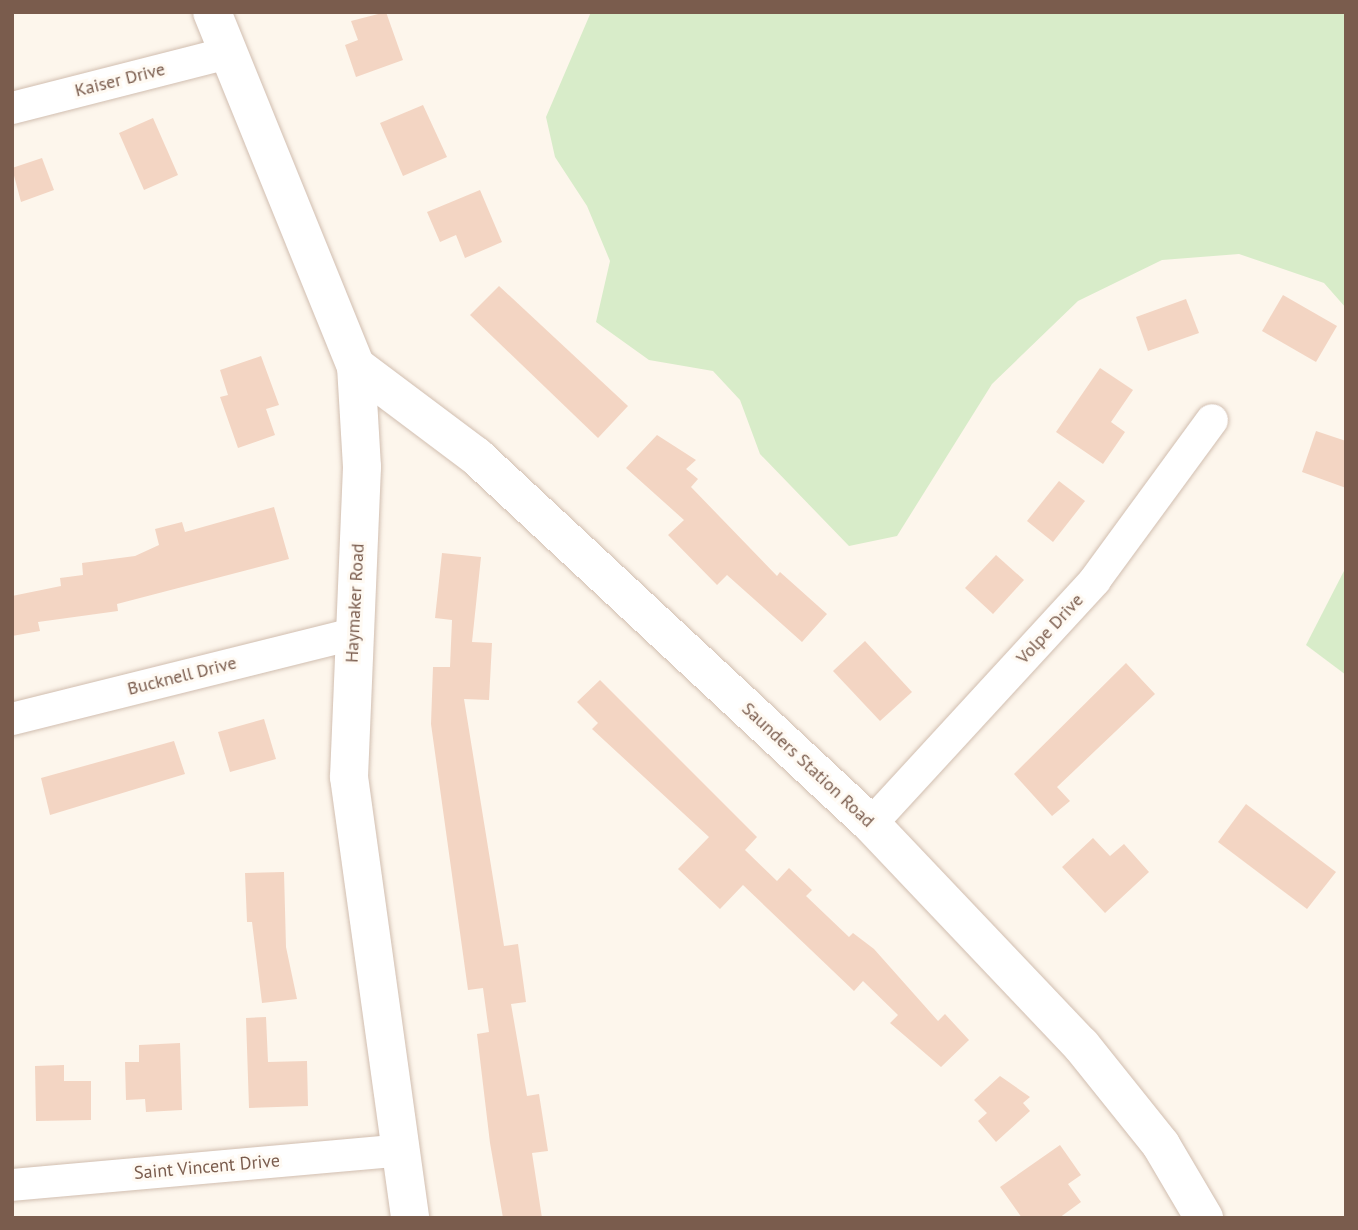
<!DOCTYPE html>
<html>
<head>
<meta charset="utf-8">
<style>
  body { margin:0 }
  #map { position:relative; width:1358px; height:1230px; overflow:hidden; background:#fdf6ec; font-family:"PT Sans",sans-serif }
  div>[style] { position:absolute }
  .green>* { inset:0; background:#d8ecc9 }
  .building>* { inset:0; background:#f3d5c3 }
  .roads { filter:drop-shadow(0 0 2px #d1beb0) drop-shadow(0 0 2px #d1beb0) }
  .minor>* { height:32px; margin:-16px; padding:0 16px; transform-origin:16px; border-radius:16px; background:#fff }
  .tertiary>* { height:38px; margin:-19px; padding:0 19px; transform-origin:19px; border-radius:19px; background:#fff }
  .secondary>* { height:38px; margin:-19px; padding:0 19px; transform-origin:19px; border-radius:19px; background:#fff }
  span { translate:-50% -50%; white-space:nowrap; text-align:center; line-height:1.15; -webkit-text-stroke:6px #fffaf3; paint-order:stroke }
  .street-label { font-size:18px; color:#7a5c4d }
  .frame { position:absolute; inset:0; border:14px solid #7a5c4d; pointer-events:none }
</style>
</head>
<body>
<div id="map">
  <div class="green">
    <i style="clip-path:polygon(591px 12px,1346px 12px,1346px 308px,1324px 283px,1239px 254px,1162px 260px,1078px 301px,992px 384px,897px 536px,849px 546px,760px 454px,740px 400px,713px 371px,649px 360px,596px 322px,610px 261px,587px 206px,555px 157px,546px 117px)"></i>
    <i style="clip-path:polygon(1346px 567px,1346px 675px,1306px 645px)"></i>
  </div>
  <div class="building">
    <i style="clip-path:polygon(386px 12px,403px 60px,356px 77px,345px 45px,358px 40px,351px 21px)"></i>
    <i style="clip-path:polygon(423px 105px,447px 157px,403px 176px,380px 123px)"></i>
    <i style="clip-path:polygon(153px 118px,178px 175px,144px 190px,119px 133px)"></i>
    <i style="clip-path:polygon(42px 158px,54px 190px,21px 202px,12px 168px)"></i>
    <i style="clip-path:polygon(480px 190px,502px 242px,465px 258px,456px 235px,440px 242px,427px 212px)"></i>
    <i style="clip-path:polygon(499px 286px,628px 406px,598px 438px,470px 315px)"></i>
    <i style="clip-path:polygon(1283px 295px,1337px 326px,1316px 362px,1262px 331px)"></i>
    <i style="clip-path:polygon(1186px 299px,1199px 333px,1148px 351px,1136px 317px)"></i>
    <i style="clip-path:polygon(261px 356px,279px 405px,266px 409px,275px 435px,238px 448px,220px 397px,228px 395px,220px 370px)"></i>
    <i style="clip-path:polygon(1100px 368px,1133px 390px,1111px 422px,1125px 432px,1103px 464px,1056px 432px)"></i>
    <i style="clip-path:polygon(1316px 431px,1346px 441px,1346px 488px,1302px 472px)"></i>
    <i style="clip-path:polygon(657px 435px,696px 460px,686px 469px,698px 479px,691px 487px,777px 576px,780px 572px,827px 614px,802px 642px,727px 575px,717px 585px,668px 535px,684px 520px,626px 468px)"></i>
    <i style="clip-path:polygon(1059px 481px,1085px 501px,1053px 542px,1027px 521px)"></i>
    <i style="clip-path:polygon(274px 507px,289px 559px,117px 604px,118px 611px,38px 622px,40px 631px,12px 636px,12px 596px,61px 586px,60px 578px,83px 575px,82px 563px,135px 556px,159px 545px,155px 529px,182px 522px,185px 532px)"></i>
    <i style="clip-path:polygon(442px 553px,481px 557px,472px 642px,492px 643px,489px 700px,464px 699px,504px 946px,518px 944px,526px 1002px,511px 1004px,527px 1096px,539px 1094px,548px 1151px,532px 1153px,542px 1218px,503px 1218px,490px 1143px,477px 1034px,489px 1032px,483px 988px,468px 990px,431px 724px,433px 667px,450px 667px,452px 620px,435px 618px)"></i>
    <i style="clip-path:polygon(996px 555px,1024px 580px,993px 614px,965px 588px)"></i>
    <i style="clip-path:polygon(865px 641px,912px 692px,880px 721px,833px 671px)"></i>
    <i style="clip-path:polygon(1126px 663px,1155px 694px,1057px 787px,1070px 801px,1052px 816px,1014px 774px)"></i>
    <i style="clip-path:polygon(600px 680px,757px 837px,745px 850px,777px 881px,789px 868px,812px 890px,806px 896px,849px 937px,853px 933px,874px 949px,938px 1021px,945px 1014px,969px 1040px,941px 1067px,890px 1023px,898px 1015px,863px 981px,854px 991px,743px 885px,720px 909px,678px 869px,709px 837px,592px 729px,598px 723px,577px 702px)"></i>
    <i style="clip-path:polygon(264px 719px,276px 759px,230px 772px,218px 732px)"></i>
    <i style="clip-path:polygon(174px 741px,185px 774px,50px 815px,41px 778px)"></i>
    <i style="clip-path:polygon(1246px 804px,1336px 872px,1307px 909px,1218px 842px)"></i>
    <i style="clip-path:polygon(1093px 838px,1110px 856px,1124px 844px,1149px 872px,1105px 913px,1062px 867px)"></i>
    <i style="clip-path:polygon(284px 872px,286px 947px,297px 999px,262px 1003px,252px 922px,247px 922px,245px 873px)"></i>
    <i style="clip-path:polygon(266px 1017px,268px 1062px,307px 1061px,308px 1106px,249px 1108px,246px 1018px)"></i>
    <i style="clip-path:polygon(180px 1043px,182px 1110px,146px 1112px,145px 1099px,126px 1100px,125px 1062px,139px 1062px,139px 1045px)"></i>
    <i style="clip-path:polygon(64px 1065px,64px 1081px,91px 1081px,91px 1120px,36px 1121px,35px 1066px)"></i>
    <i style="clip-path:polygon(1000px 1076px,1030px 1097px,1023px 1103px,1030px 1111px,996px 1142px,978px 1121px,987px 1113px,974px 1100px)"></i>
    <i style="clip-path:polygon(1060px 1145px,1081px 1175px,1068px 1184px,1081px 1202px,1059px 1218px,1022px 1218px,1000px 1187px)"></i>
  </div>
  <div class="roads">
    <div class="minor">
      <i style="left:12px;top:108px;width:223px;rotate:-14.3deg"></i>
      <i style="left:12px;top:719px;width:350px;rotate:-14deg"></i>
      <i style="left:871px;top:824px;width:331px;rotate:-47.4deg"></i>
      <i style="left:1095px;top:580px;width:198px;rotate:-53.8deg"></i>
      <i style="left:12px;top:1185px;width:392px;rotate:-5.1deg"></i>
    </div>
    <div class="tertiary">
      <i style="left:356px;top:366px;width:150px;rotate:36.9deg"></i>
      <i style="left:476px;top:456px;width:540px;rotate:42.97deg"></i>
      <i style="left:871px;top:824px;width:305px;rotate:46.5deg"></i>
      <i style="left:1081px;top:1045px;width:128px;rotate:51.3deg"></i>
      <i style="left:1161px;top:1145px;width:85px;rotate:59.5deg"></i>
    </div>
    <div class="secondary">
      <i style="left:212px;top:12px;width:382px;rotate:67.9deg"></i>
      <i style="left:356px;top:366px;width:101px;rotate:86.6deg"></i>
      <i style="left:362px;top:467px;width:310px;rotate:92.4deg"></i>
      <i style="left:349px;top:777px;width:445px;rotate:82.1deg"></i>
    </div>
  </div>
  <div class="street-label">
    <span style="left:120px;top:80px;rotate:-14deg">Kaiser Drive</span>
    <span style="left:355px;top:603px;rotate:-87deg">Haymaker Road</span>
    <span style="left:1050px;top:629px;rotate:-47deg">Volpe Drive</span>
    <span style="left:182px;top:676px;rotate:-14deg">Bucknell Drive</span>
    <span style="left:808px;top:765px;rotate:43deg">Saunders Station Road</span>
    <span style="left:207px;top:1167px;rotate:-5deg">Saint Vincent Drive</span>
  </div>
  <div class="frame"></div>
</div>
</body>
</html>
